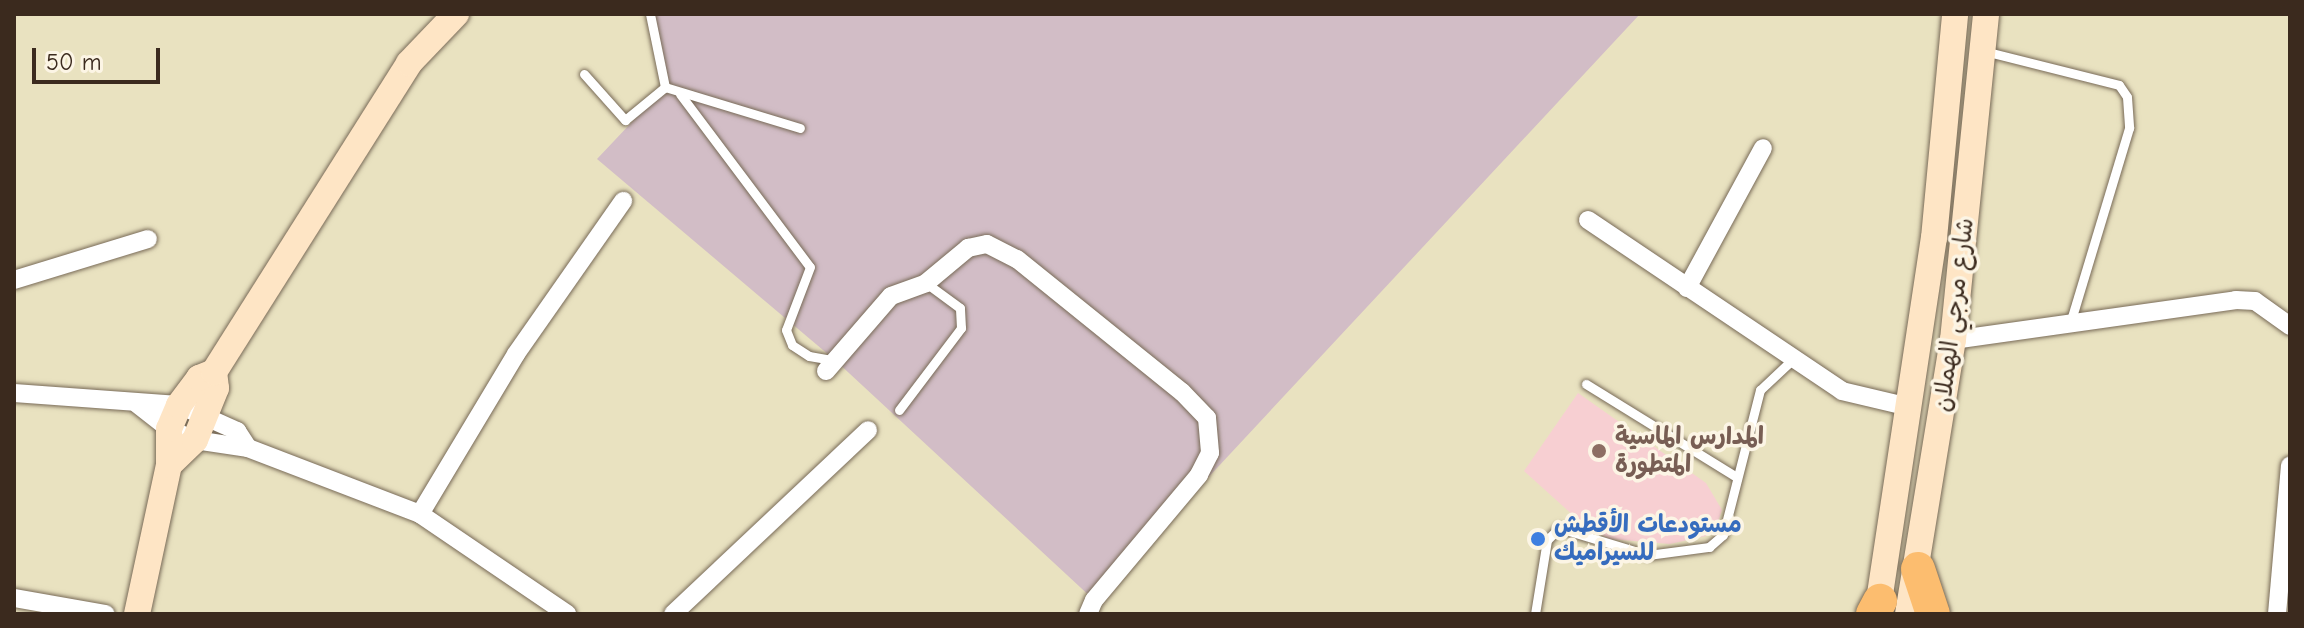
<!DOCTYPE html>
<html>
<head>
<meta charset="utf-8">
<style>
  body { margin:0 }
  #map { position:relative; width:2304px; height:628px; overflow:hidden; background:#e9e2c0; font-family:"Comic Neue","Playpen Sans Arabic",sans-serif }
  div>[style] { position:absolute }
  .built>* { inset:0; background:#f7cfd2 }
  .industrial>* { inset:0; background:#d2bdc6 }
  .roads { filter:drop-shadow(0 0 2px #786a57) drop-shadow(0 0 2px #786a57) }
  .lane>* { height:9px; margin:-4.5px; padding:0 4.5px; transform-origin:4.5px; border-radius:4.5px; background:#fff }
  .street>* { height:18px; margin:-9px; padding:0 9px; transform-origin:9px; border-radius:9px; background:#fff }
  .secondary>* { height:26px; margin:-13px; padding:0 13px; transform-origin:13px; border-radius:13px; background:#fee5c5 }
  .highway>* { height:34px; margin:-17px; padding:0 17px; transform-origin:17px; border-radius:17px; background:#fcbd6f }
  .dots>* { width:22px; height:22px; translate:-50% -50%; box-sizing:border-box; border:4px solid #fcf5e5; border-radius:50% }
  span { translate:-50% -50%; white-space:nowrap; text-align:center; line-height:1.15; -webkit-text-stroke:7px #fcf5e5; paint-order:stroke }
  .street-label { font-size:24px; color:#3b2a1e }
  .education-label { font-size:24px; color:#785e54; font-weight:700 }
  .left { translate:0 -50%; text-align:left }
  .shop-label { font-size:24px; color:#366cbe; font-weight:700 }
  .frame { position:absolute; inset:0; border:16px solid #3b2a1e; pointer-events:none }
  .scale { position:absolute; left:32px; top:48px; width:128px; height:36px; box-sizing:border-box; border:4px solid #3b2a1e; border-top:0; padding-left:10px; font-size:24px; line-height:28px; white-space:nowrap; color:#3b2a1e; -webkit-text-stroke:6px #fcf5e5; paint-order:stroke }
</style>
</head>
<body>
<div id="map">
  <div class="built">
    <i style="clip-path:polygon(1578px 393px,1706px 483px,1722px 510px,1717px 525px,1706px 536px,1670px 544px,1609px 539px,1585px 526px,1524px 471px)"></i>
  </div>
  <div class="industrial">
    <i style="clip-path:polygon(650px 14px,1640px 14px,1094px 600px,836px 361px,597px 159px,665px 87px)"></i>
  </div>
  <div class="roads">
    <div class="lane">
      <i style="left:650px;top:14px;width:75px;rotate:78.4deg"></i>
      <i style="left:665px;top:87px;width:141px;rotate:16.9deg"></i>
      <i style="left:1984px;top:51px;width:139px;rotate:14.1deg"></i>
      <i style="left:2119px;top:85px;width:14px;rotate:56deg"></i>
      <i style="left:2127px;top:97px;width:31px;rotate:86deg"></i>
      <i style="left:2129px;top:128px;width:204px;rotate:106.8deg"></i>
      <i style="left:584px;top:74px;width:62px;rotate:48.3deg"></i>
      <i style="left:625px;top:120px;width:52px;rotate:-39.5deg"></i>
      <i style="left:680px;top:94px;width:216px;rotate:53.1deg"></i>
      <i style="left:810px;top:267px;width:67px;rotate:110.9deg"></i>
      <i style="left:786px;top:330px;width:16px;rotate:68deg"></i>
      <i style="left:792px;top:345px;width:20px;rotate:33deg"></i>
      <i style="left:809px;top:356px;width:27px;rotate:10deg"></i>
      <i style="left:1586px;top:384px;width:175px;rotate:31.7deg"></i>
      <i style="left:899px;top:410px;width:103px;rotate:-52.9deg"></i>
      <i style="left:961px;top:328px;width:20px;rotate:-93deg"></i>
      <i style="left:960px;top:308px;width:42px;rotate:-143.7deg"></i>
      <i style="left:1535px;top:614px;width:75px;rotate:-80.8deg"></i>
      <i style="left:1547px;top:540px;width:17px;rotate:-45deg"></i>
      <i style="left:1559px;top:528px;width:93px;rotate:16.9deg"></i>
      <i style="left:1648px;top:555px;width:62px;rotate:-7.5deg"></i>
      <i style="left:1709px;top:547px;width:18px;rotate:-41deg"></i>
      <i style="left:1723px;top:535px;width:150px;rotate:-75.7deg"></i>
      <i style="left:1760px;top:390px;width:44px;rotate:-43.2deg"></i>
    </div>
    <div class="street">
      <i style="left:1588px;top:220px;width:306px;rotate:33.9deg"></i>
      <i style="left:1842px;top:391px;width:69px;rotate:13.4deg"></i>
      <i style="left:14px;top:280px;width:140px;rotate:-17deg"></i>
      <i style="left:1687px;top:288px;width:159px;rotate:-61.5deg"></i>
      <i style="left:1953px;top:340px;width:286px;rotate:-8deg"></i>
      <i style="left:2236px;top:300px;width:19px;rotate:3deg"></i>
      <i style="left:2255px;top:301px;width:43px;rotate:35.5deg"></i>
      <i style="left:826px;top:371px;width:99px;rotate:-49.1deg"></i>
      <i style="left:891px;top:296px;width:37px;rotate:-20deg"></i>
      <i style="left:926px;top:283px;width:55px;rotate:-39.8deg"></i>
      <i style="left:968px;top:248px;width:19px;rotate:-12deg"></i>
      <i style="left:987px;top:244px;width:34px;rotate:27deg"></i>
      <i style="left:1017px;top:259px;width:212px;rotate:38.9deg"></i>
      <i style="left:1182px;top:392px;width:36px;rotate:46deg"></i>
      <i style="left:1207px;top:418px;width:35px;rotate:85deg"></i>
      <i style="left:1210px;top:453px;width:25px;rotate:117deg"></i>
      <i style="left:1199px;top:475px;width:163px;rotate:130deg"></i>
      <i style="left:1094px;top:600px;width:15px;rotate:113deg"></i>
      <i style="left:14px;top:393px;width:165px;rotate:4.2deg"></i>
      <i style="left:179px;top:405px;width:64px;rotate:24.1deg"></i>
      <i style="left:237px;top:431px;width:20px;rotate:57deg"></i>
      <i style="left:137px;top:404px;width:41px;rotate:38deg"></i>
      <i style="left:169px;top:429px;width:28px;rotate:23deg"></i>
      <i style="left:195px;top:440px;width:54px;rotate:8.6deg"></i>
      <i style="left:248px;top:448px;width:184px;rotate:21deg"></i>
      <i style="left:420px;top:514px;width:178px;rotate:34.2deg"></i>
      <i style="left:420px;top:514px;width:187px;rotate:-59deg"></i>
      <i style="left:516px;top:354px;width:187px;rotate:-55deg"></i>
      <i style="left:14px;top:598px;width:93px;rotate:9.9deg"></i>
      <i style="left:673px;top:614px;width:268px;rotate:-43.3deg"></i>
      <i style="left:2277px;top:614px;width:149px;rotate:-85deg"></i>
    </div>
    <div class="secondary">
      <i style="left:169px;top:465px;width:36px;rotate:-44deg"></i>
      <i style="left:195px;top:440px;width:56px;rotate:-68deg"></i>
      <i style="left:216px;top:388px;width:16px;rotate:-97deg"></i>
      <i style="left:137px;top:614px;width:152px;rotate:-77.9deg"></i>
      <i style="left:169px;top:465px;width:36px;rotate:-90deg"></i>
      <i style="left:169px;top:429px;width:26px;rotate:-67deg"></i>
      <i style="left:179px;top:405px;width:34px;rotate:-53deg"></i>
      <i style="left:199px;top:378px;width:16px;rotate:-22deg"></i>
      <i style="left:214px;top:372px;width:365px;rotate:-57.7deg"></i>
      <i style="left:409px;top:63px;width:68px;rotate:-46.2deg"></i>
      <i style="left:1877px;top:614px;width:380px;rotate:-81.4deg"></i>
      <i style="left:1934px;top:238px;width:225px;rotate:-84.6deg"></i>
      <i style="left:1908px;top:614px;width:278px;rotate:-80.7deg"></i>
      <i style="left:1953px;top:340px;width:328px;rotate:-84.2deg"></i>
    </div>
    <div class="highway">
      <i style="left:1918px;top:569px;width:47px;rotate:71.6deg"></i>
      <i style="left:1873px;top:614px;width:15px;rotate:-62deg"></i>
    </div>
  </div>
  <div class="dots">
    <i style="left:1599px;top:451px;background:#8d6e63"></i>
    <i style="left:1538px;top:539px;background:#3f7fe0"></i>
  </div>
  <div class="street-label">
    <span style="left:1954px;top:315px;rotate:-83deg">شارع مرجي الهملان</span>
  </div>
  <div class="education-label">
    <span class="left" style="left:1615px;top:451px">المدارس الماسية<br>المتطورة</span>
  </div>
  <div class="shop-label">
    <span class="left" style="left:1554px;top:539px">مستودعات الأقطش<br>للسيراميك</span>
  </div>
  <div class="frame"></div>
  <div class="scale">50 m</div>
</div>
</body>
</html>
